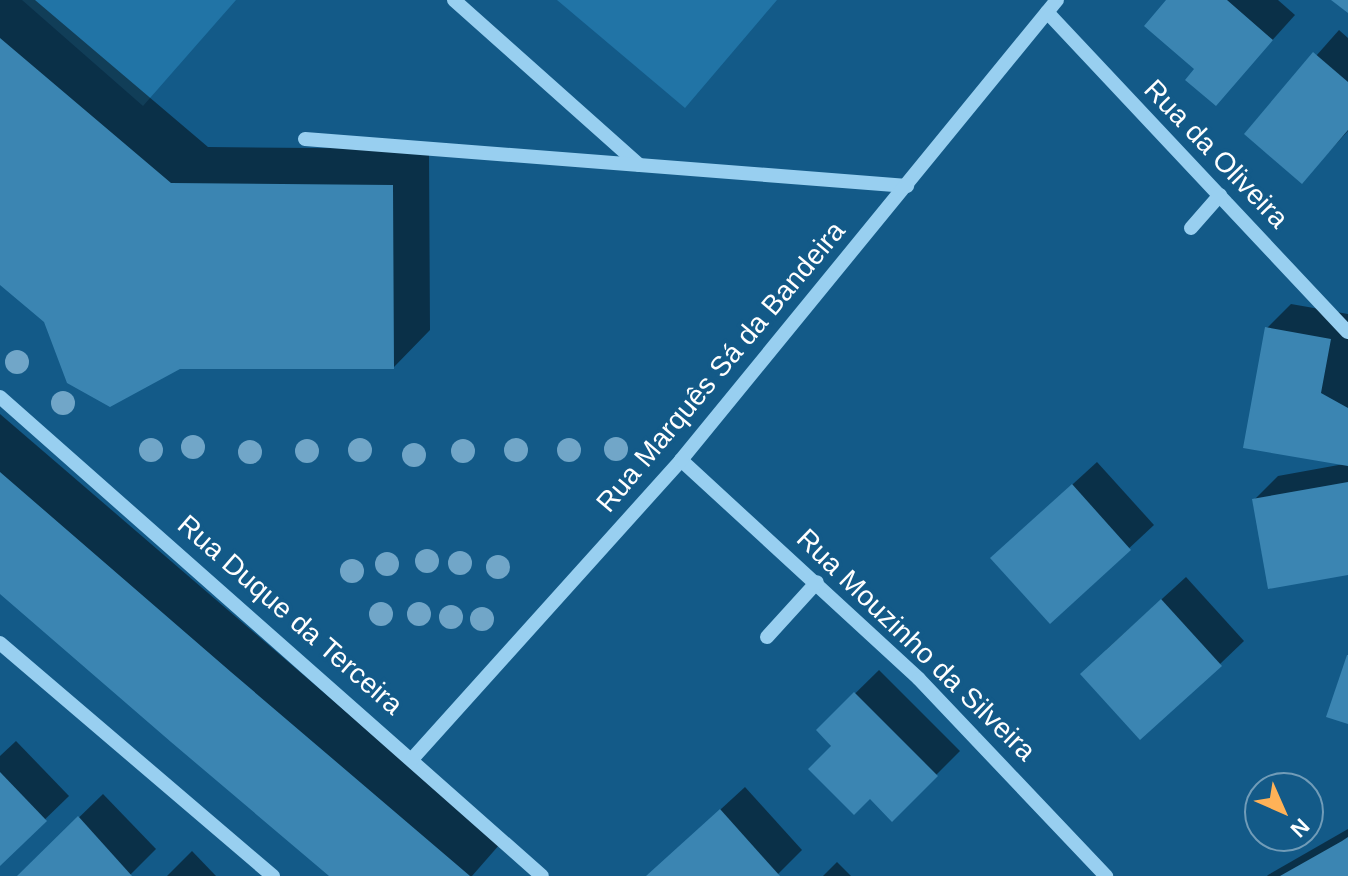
<!DOCTYPE html>
<html>
<head>
<meta charset="utf-8">
<style>
  body { margin:0 }
  #map { position:relative; width:1348px; height:876px; overflow:hidden; background:#135a88; font-family:Arial,sans-serif }
  div>[style] { position:absolute }
  .green>* { inset:0; background:#2174a6 }
  .shadow>* { inset:0; background:#0007 }
  .building>* { inset:0; background:#3b85b2 }
  .minor>* { height:14px; margin:-7px; padding:0 7px; transform-origin:7px; border-radius:7px; background:#98cff0 }
  .trees>* { width:24px; height:24px; margin:-12px; border-radius:50%; background:#71a6c8 }
  span { translate:-50% -50%; white-space:nowrap; text-align:center; line-height:1.15; -webkit-text-stroke:7px #135a88; paint-order:stroke }
  .street-label { font-size:28px; color:#fff }
  .north { position:absolute; left:1244px; top:772px; width:80px; height:80px; box-sizing:border-box; background:#135a88; border:2px solid #719cb8; border-radius:50%; rotate:135deg; font-size:22px; font-weight:700; line-height:32px; text-align:center; color:#fff }
  .north::after { content:''; display:block; margin:auto; width:28px; height:36px; background:#ffb257; clip-path:polygon(50% 0,100% 100%,50% 72%,0 100%) }
</style>
</head>
<body>
<div id="map">
  <div class="green">
    <i style="clip-path:polygon(22px 0,236px 0,143px 106px)"></i>
    <i style="clip-path:polygon(557px 0,777px 0,685px 108px)"></i>
  </div>
  <div class="shadow">
    <i style="clip-path:polygon(0 0,35px 0,208px 147px,429px 149px,430px 330px,394px 367px,45px 321px,0 283px)"></i>
    <i style="clip-path:polygon(1169px 0,1278px 0,1295px 15px,1216px 103px)"></i>
    <i style="clip-path:polygon(1339px 30px,1348px 38px,1348px 131px,1302px 181px,1247px 134px)"></i>
    <i style="clip-path:polygon(1291px 304px,1348px 314px,1348px 573px,1254px 500px,1278px 476px,1344px 464px,1267px 328px)"></i>
    <i style="clip-path:polygon(0 414px,500px 844px,472px 876px,332px 876px,0 591px)"></i>
    <i style="clip-path:polygon(1097px 462px,1154px 525px,1050px 622px,992px 558px)"></i>
    <i style="clip-path:polygon(1186px 577px,1244px 641px,1220px 664px,1106px 650px)"></i>
    <i style="clip-path:polygon(879px 670px,960px 751px,892px 819px,818px 730px)"></i>
    <i style="clip-path:polygon(16px 741px,69px 796px,0 863px,0 756px)"></i>
    <i style="clip-path:polygon(745px 787px,802px 850px,776px 876px,648px 876px)"></i>
    <i style="clip-path:polygon(103px 794px,156px 849px,129px 876px,19px 876px)"></i>
    <i style="clip-path:polygon(1348px 829px,1348px 876px,1267px 876px,1268px 875px)"></i>
    <i style="clip-path:polygon(192px 851px,216px 876px,167px 876px)"></i>
    <i style="clip-path:polygon(837px 862px,851px 876px,823px 876px)"></i>
  </div>
  <div class="building">
    <i style="clip-path:polygon(1166px 0,1227px 0,1273px 40px,1216px 106px,1185px 80px,1194px 69px,1144px 26px)"></i>
    <i style="clip-path:polygon(1331px 0,1348px 0,1348px 13px)"></i>
    <i style="clip-path:polygon(0 38px,171px 183px,393px 185px,394px 369px,180px 369px,110px 407px,67px 383px,44px 322px,0 285px)"></i>
    <i style="clip-path:polygon(1313px 52px,1348px 82px,1348px 130px,1302px 184px,1244px 134px)"></i>
    <i style="clip-path:polygon(1265px 327px,1331px 339px,1321px 393px,1348px 408px,1348px 466px,1243px 448px)"></i>
    <i style="clip-path:polygon(0 472px,231px 672px,470px 876px,329px 876px,171px 742px,0 594px)"></i>
    <i style="clip-path:polygon(1348px 482px,1348px 575px,1268px 589px,1252px 499px)"></i>
    <i style="clip-path:polygon(1072px 484px,1131px 550px,1050px 624px,990px 558px)"></i>
    <i style="clip-path:polygon(1161px 599px,1222px 666px,1140px 740px,1080px 674px)"></i>
    <i style="clip-path:polygon(1347px 655px,1348px 655px,1348px 724px,1326px 717px)"></i>
    <i style="clip-path:polygon(854px 692px,938px 776px,892px 822px,870px 799px,854px 815px,808px 769px,831px 746px,816px 730px)"></i>
    <i style="clip-path:polygon(0 772px,47px 821px,0 866px)"></i>
    <i style="clip-path:polygon(720px 809px,780px 876px,646px 876px)"></i>
    <i style="clip-path:polygon(78px 816px,132px 876px,17px 876px)"></i>
    <i style="clip-path:polygon(1348px 837px,1348px 876px,1280px 876px,1342px 841px)"></i>
  </div>
  <div class="minor">
    <i style="left:454px;top:0;width:248px;rotate:41.7deg"></i>
    <i style="left:1047px;top:12px;width:439px;rotate:46.8deg"></i>
    <i style="left:305px;top:139px;width:604px;rotate:4.46deg"></i>
    <i style="left:1191px;top:228px;width:44px;rotate:-48.7deg"></i>
    <i style="left:0;top:397px;width:723px;rotate:41.47deg"></i>
    <i style="left:681px;top:460px;width:323px;rotate:42.6deg"></i>
    <i style="left:919px;top:679px;width:272px;rotate:46.5deg"></i>
    <i style="left:767px;top:637px;width:74px;rotate:-47.7deg"></i>
    <i style="left:0;top:643px;width:359px;rotate:40.5deg"></i>
    <i style="left:413px;top:758px;width:401px;rotate:-48deg"></i>
    <i style="left:681px;top:460px;width:594px;rotate:-50.74deg"></i>
  </div>
  <div class="trees">
    <i style="left:17px;top:362px"></i>
    <i style="left:63px;top:403px"></i>
    <i style="left:193px;top:447px"></i>
    <i style="left:616px;top:449px"></i>
    <i style="left:151px;top:450px"></i>
    <i style="left:360px;top:450px"></i>
    <i style="left:516px;top:450px"></i>
    <i style="left:569px;top:450px"></i>
    <i style="left:307px;top:451px"></i>
    <i style="left:463px;top:451px"></i>
    <i style="left:250px;top:452px"></i>
    <i style="left:414px;top:455px"></i>
    <i style="left:427px;top:561px"></i>
    <i style="left:460px;top:563px"></i>
    <i style="left:387px;top:564px"></i>
    <i style="left:498px;top:567px"></i>
    <i style="left:352px;top:571px"></i>
    <i style="left:381px;top:614px"></i>
    <i style="left:419px;top:614px"></i>
    <i style="left:451px;top:617px"></i>
    <i style="left:482px;top:619px"></i>
  </div>
  <div class="street-label">
    <span style="left:1216px;top:154px;rotate:46deg">Rua da Oliveira</span>
    <span style="left:721px;top:367px;rotate:-50deg">Rua Marquês Sá da Bandeira</span>
    <span style="left:290px;top:615px;rotate:41deg">Rua Duque da Terceira</span>
    <span style="left:916px;top:645px;rotate:44deg">Rua Mouzinho da Silveira</span>
  </div>
  <div class="north">N</div>
</div>
</body>
</html>
